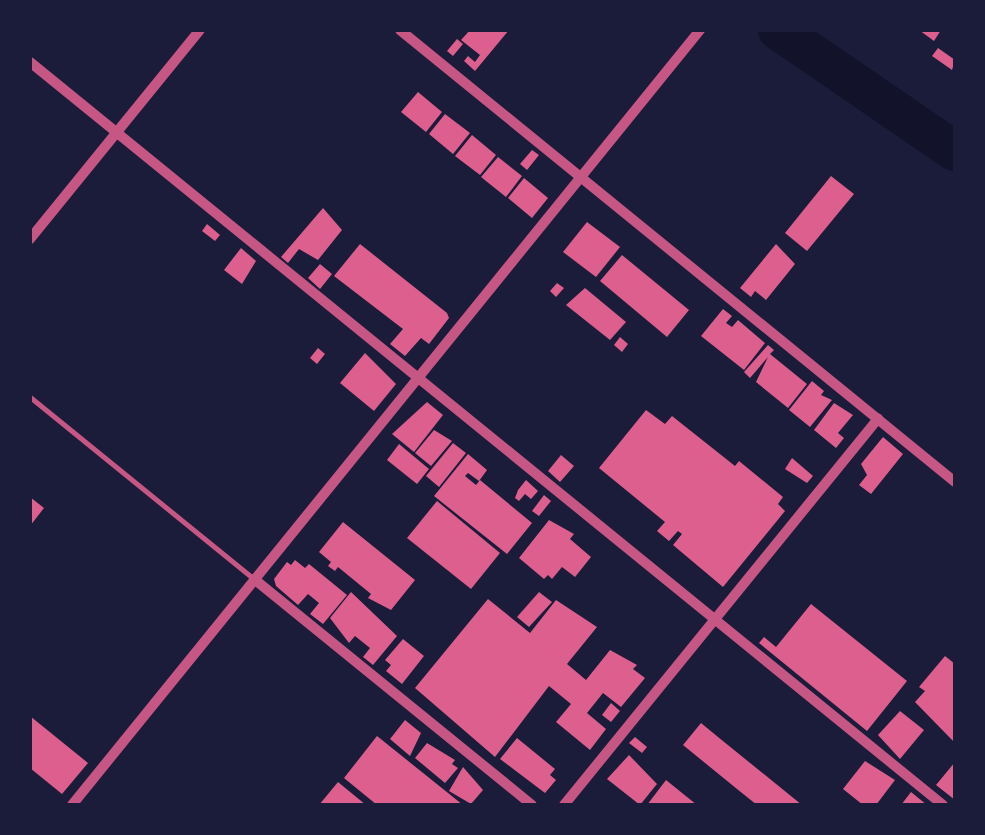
<!DOCTYPE html>
<html>
<head>
<meta charset="utf-8">
<style>
  body { margin:0 }
  #map { position:relative; width:985px; height:835px; overflow:hidden; background:#1b1b3a; font-family:"Zilla Slab",serif }
  div>[style] { position:absolute }
  .river>* { height:40px; margin:-20px; padding:0 20px; transform-origin:20px; border-radius:20px; background:#12122b }
  .building>* { inset:0; background:#dd5f8e }
  .service>* { height:5px; margin:-2.5px; padding:0 2.5px; transform-origin:2.5px; border-radius:2.5px; background:#c65784 }
  .minor>* { height:10px; margin:-5px; padding:0 5px; transform-origin:5px; border-radius:5px; background:#c65784 }
  span { translate:-50% -50%; white-space:nowrap; text-align:center; line-height:1.15; -webkit-text-stroke:8px #1b1b3a; paint-order:stroke }
  .frame { position:absolute; inset:0; border:32px solid #1b1b3a; pointer-events:none }
</style>
</head>
<body>
<div id="map">
  <div class="river">
    <i style="left:778px;top:30px;width:214px;rotate:34.4deg"></i>
  </div>
  <div class="building">
    <i style="clip-path:polygon(470px 30px,509px 30px,475px 71px,464px 61px,468px 56px,475px 62px,480px 55px,461px 40px)"></i>
    <i style="clip-path:polygon(919px 30px,941px 30px,934px 41px)"></i>
    <i style="clip-path:polygon(457px 39px,463px 44px,453px 56px,447px 51px)"></i>
    <i style="clip-path:polygon(938px 48px,955px 60px,952px 70px,932px 56px)"></i>
    <i style="clip-path:polygon(418px 92px,442px 112px,426px 132px,401px 112px)"></i>
    <i style="clip-path:polygon(445px 114px,470px 133px,453px 154px,429px 134px)"></i>
    <i style="clip-path:polygon(472px 135px,496px 155px,480px 175px,455px 156px)"></i>
    <i style="clip-path:polygon(532px 150px,539px 155px,527px 170px,520px 164px)"></i>
    <i style="clip-path:polygon(498px 157px,522px 176px,506px 197px,481px 177px)"></i>
    <i style="clip-path:polygon(831px 176px,854px 194px,807px 251px,785px 233px)"></i>
    <i style="clip-path:polygon(524px 178px,548px 198px,532px 218px,508px 198px)"></i>
    <i style="clip-path:polygon(323px 208px,342px 230px,318px 260px,299px 249px,288px 263px,281px 257px)"></i>
    <i style="clip-path:polygon(587px 222px,620px 247px,596px 277px,563px 252px)"></i>
    <i style="clip-path:polygon(207px 224px,220px 235px,215px 241px,202px 231px)"></i>
    <i style="clip-path:polygon(360px 244px,447px 313px,449px 318px,429px 344px,421px 338px,405px 356px,390px 344px,403px 329px,334px 276px)"></i>
    <i style="clip-path:polygon(776px 244px,795px 264px,766px 300px,755px 291px,751px 297px,740px 288px)"></i>
    <i style="clip-path:polygon(241px 248px,256px 261px,242px 284px,224px 270px)"></i>
    <i style="clip-path:polygon(622px 255px,689px 310px,667px 337px,600px 281px)"></i>
    <i style="clip-path:polygon(320px 264px,332px 274px,320px 289px,308px 278px)"></i>
    <i style="clip-path:polygon(557px 283px,564px 288px,556px 297px,550px 291px)"></i>
    <i style="clip-path:polygon(585px 288px,626px 322px,610px 340px,566px 305px)"></i>
    <i style="clip-path:polygon(723px 309px,732px 316px,726px 323px,732px 327px,738px 320px,765px 343px,744px 370px,701px 336px)"></i>
    <i style="clip-path:polygon(620px 337px,628px 344px,622px 352px,614px 345px)"></i>
    <i style="clip-path:polygon(768px 345px,774px 350px,770px 354px,807px 384px,788px 408px,756px 382px,768px 357px,750px 378px,744px 372px)"></i>
    <i style="clip-path:polygon(318px 348px,325px 354px,317px 364px,310px 358px)"></i>
    <i style="clip-path:polygon(365px 353px,396px 384px,374px 411px,340px 383px)"></i>
    <i style="clip-path:polygon(812px 381px,824px 391px,821px 395px,832px 400px,810px 427px,789px 410px)"></i>
    <i style="clip-path:polygon(427px 402px,443px 415px,414px 452px,392px 434px)"></i>
    <i style="clip-path:polygon(834px 403px,853px 415px,838px 433px,844px 438px,836px 448px,814px 430px)"></i>
    <i style="clip-path:polygon(646px 410px,665px 424px,672px 416px,735px 466px,739px 461px,783px 497px,778px 504px,785px 511px,723px 587px,673px 545px,682px 534px,678px 531px,669px 541px,657px 531px,665px 522px,599px 468px)"></i>
    <i style="clip-path:polygon(434px 430px,452px 441px,431px 466px,415px 453px)"></i>
    <i style="clip-path:polygon(883px 437px,903px 454px,871px 494px,859px 485px,867px 475px,861px 464px)"></i>
    <i style="clip-path:polygon(453px 443px,466px 453px,439px 487px,426px 476px)"></i>
    <i style="clip-path:polygon(399px 444px,429px 469px,417px 484px,387px 460px)"></i>
    <i style="clip-path:polygon(468px 454px,487px 470px,479px 481px,468px 473px,465px 476px,476px 485px,480px 480px,532px 523px,507px 554px,434px 496px)"></i>
    <i style="clip-path:polygon(561px 455px,574px 466px,560px 482px,548px 471px)"></i>
    <i style="clip-path:polygon(792px 458px,813px 476px,807px 483px,785px 469px)"></i>
    <i style="clip-path:polygon(526px 480px,538px 491px,531px 499px,525px 494px,519px 501px,515px 498px,518px 490px)"></i>
    <i style="clip-path:polygon(544px 495px,551px 501px,539px 516px,532px 511px)"></i>
    <i style="clip-path:polygon(30px 497px,44px 508px,30px 526px)"></i>
    <i style="clip-path:polygon(437px 501px,500px 553px,471px 589px,407px 538px)"></i>
    <i style="clip-path:polygon(549px 520px,574px 534px,570px 539px,591px 557px,575px 577px,562px 567px,552px 579px,548px 575px,544px 579px,519px 558px)"></i>
    <i style="clip-path:polygon(343px 522px,415px 580px,391px 610px,368px 598px,371px 594px,338px 567px,335px 571px,328px 566px,331px 562px,319px 552px)"></i>
    <i style="clip-path:polygon(295px 560px,305px 568px,309px 564px,347px 595px,323px 624px,310px 614px,319px 603px,308px 594px,298px 605px,276px 586px,274px 579px,287px 562px,291px 565px)"></i>
    <i style="clip-path:polygon(351px 592px,397px 636px,373px 665px,363px 657px,370px 648px,355px 636px,349px 643px,330px 618px)"></i>
    <i style="clip-path:polygon(539px 592px,552px 602px,529px 627px,517px 617px)"></i>
    <i style="clip-path:polygon(488px 599px,530px 633px,556px 600px,597px 627px,567px 664px,586px 680px,610px 650px,637px 665px,633px 669px,645px 678px,621px 707px,603px 693px,587px 713px,606px 729px,590px 750px,556px 722px,571px 704px,549px 686px,495px 757px,415px 688px)"></i>
    <i style="clip-path:polygon(811px 604px,907px 681px,867px 731px,759px 643px,764px 637px,776px 647px)"></i>
    <i style="clip-path:polygon(403px 639px,424px 656px,402px 684px,386px 671px,391px 665px,385px 660px)"></i>
    <i style="clip-path:polygon(945px 656px,955px 664px,955px 743px,915px 702px,925px 691px,919px 687px)"></i>
    <i style="clip-path:polygon(611px 703px,620px 711px,611px 722px,602px 715px)"></i>
    <i style="clip-path:polygon(900px 711px,924px 730px,900px 759px,878px 735px)"></i>
    <i style="clip-path:polygon(30px 716px,88px 763px,62px 794px,30px 768px)"></i>
    <i style="clip-path:polygon(405px 720px,421px 733px,410px 756px,390px 739px)"></i>
    <i style="clip-path:polygon(701px 723px,718px 737px,802px 805px,757px 805px,737px 789px,683px 745px)"></i>
    <i style="clip-path:polygon(377px 736px,463px 805px,377px 805px,344px 778px)"></i>
    <i style="clip-path:polygon(635px 737px,647px 747px,642px 753px,629px 743px)"></i>
    <i style="clip-path:polygon(517px 738px,555px 769px,550px 775px,556px 780px,545px 793px,500px 759px)"></i>
    <i style="clip-path:polygon(427px 743px,455px 760px,452px 764px,458px 768px,445px 783px,415px 758px)"></i>
    <i style="clip-path:polygon(629px 755px,657px 784px,640px 805px,607px 779px)"></i>
    <i style="clip-path:polygon(865px 761px,895px 780px,876px 805px,863px 805px,843px 789px)"></i>
    <i style="clip-path:polygon(955px 762px,955px 800px,936px 785px)"></i>
    <i style="clip-path:polygon(463px 767px,483px 790px,471px 804px,449px 791px)"></i>
    <i style="clip-path:polygon(666px 780px,697px 805px,647px 805px)"></i>
    <i style="clip-path:polygon(338px 782px,366px 805px,319px 805px)"></i>
    <i style="clip-path:polygon(911px 792px,927px 805px,901px 805px)"></i>
  </div>
  <div class="service">
    <i style="left:30px;top:397px;width:289px;rotate:39.1deg"></i>
  </div>
  <div class="minor">
    <i style="left:400px;top:30px;width:716px;rotate:39.16deg"></i>
    <i style="left:30px;top:62px;width:1177px;rotate:39.14deg"></i>
    <i style="left:30px;top:239px;width:269px;rotate:-50.9deg"></i>
    <i style="left:254px;top:579px;width:358px;rotate:39.1deg"></i>
    <i style="left:72px;top:805px;width:998px;rotate:-50.98deg"></i>
    <i style="left:564px;top:805px;width:498px;rotate:-50.9deg"></i>
  </div>
  <div class="frame"></div>
</div>
</body>
</html>
